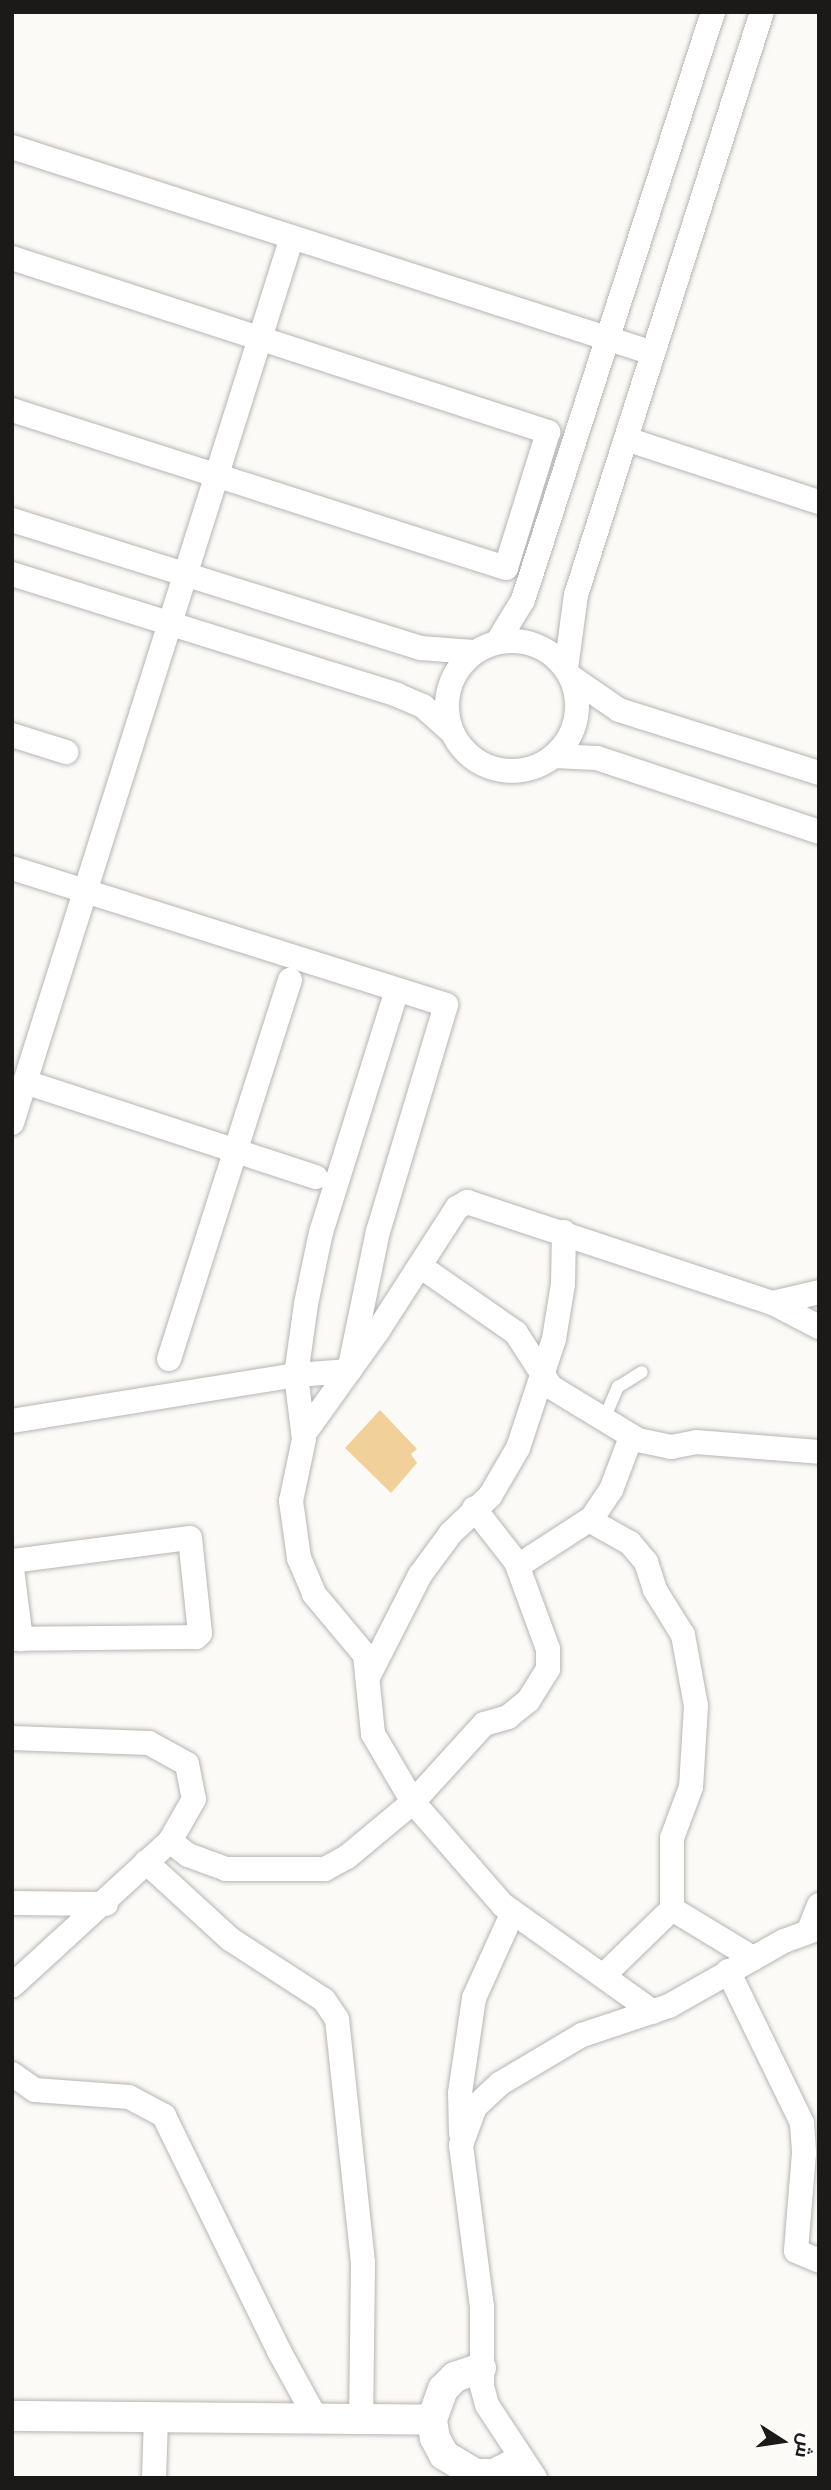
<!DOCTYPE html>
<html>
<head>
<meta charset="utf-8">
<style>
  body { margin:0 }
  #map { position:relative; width:831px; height:2490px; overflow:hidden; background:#fcfaf7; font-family:Spectral,Cairo,serif }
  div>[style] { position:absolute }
  .green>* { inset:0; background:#f1d09a }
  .roads { filter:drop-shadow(0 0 2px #b7b5b2) drop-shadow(0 0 2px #b7b5b2) }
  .service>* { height:12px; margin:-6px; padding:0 6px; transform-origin:6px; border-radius:6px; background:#fff }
  .minor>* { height:24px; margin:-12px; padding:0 12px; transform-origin:12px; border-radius:12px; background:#fff }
  .minor>.ring { margin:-12px; padding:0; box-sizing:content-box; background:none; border:24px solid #fff; border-radius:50% }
  .tertiary>* { height:30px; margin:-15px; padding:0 15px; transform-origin:15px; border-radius:15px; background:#fff }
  span { translate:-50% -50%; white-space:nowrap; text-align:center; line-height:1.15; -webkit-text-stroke:5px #fff; paint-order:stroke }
  .frame { position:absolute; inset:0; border:14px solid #1b1a19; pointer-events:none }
  .north { position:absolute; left:747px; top:2406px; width:70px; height:70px; -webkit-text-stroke:5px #fff; paint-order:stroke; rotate:102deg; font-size:19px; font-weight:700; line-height:28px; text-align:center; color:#1b1a19 }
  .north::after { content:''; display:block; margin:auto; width:24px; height:32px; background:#1b1a19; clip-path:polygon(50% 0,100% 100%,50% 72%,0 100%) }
</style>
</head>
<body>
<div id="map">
  <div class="green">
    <i style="clip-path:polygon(380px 1410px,417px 1449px,411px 1454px,417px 1463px,391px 1493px,345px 1448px)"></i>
  </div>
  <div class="roads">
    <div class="service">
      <i style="left:605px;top:1417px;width:33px;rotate:-67deg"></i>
      <i style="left:618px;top:1387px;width:28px;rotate:-32deg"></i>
    </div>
    <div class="minor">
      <i style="left:12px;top:147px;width:673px;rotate:17.82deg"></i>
      <i style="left:12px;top:258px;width:564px;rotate:17.98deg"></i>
      <i style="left:548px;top:432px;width:142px;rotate:107.2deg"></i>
      <i style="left:506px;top:568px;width:519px;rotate:-162.26deg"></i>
      <i style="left:626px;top:439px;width:203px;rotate:18.1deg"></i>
      <i style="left:12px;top:520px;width:429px;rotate:17.4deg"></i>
      <i style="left:421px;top:648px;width:52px;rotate:4.4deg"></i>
      <i style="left:12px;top:574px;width:404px;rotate:17.4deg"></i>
      <i style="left:397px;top:695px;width:28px;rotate:23deg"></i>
      <i style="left:423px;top:706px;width:36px;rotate:42deg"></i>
      <i class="ring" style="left:447px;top:641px;width:106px;height:106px"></i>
      <i style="left:498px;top:641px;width:48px;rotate:-58.6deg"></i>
      <i style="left:523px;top:600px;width:618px;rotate:-72.09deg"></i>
      <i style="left:566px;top:668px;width:74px;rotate:-82.2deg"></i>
      <i style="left:576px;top:595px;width:612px;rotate:-72.31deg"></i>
      <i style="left:571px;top:677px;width:58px;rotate:34.5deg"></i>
      <i style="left:619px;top:710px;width:210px;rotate:17.5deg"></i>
      <i style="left:12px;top:735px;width:57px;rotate:17.5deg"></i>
      <i style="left:554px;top:756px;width:43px;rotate:2.7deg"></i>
      <i style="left:597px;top:758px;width:234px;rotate:18.4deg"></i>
      <i style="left:12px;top:868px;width:455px;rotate:17.5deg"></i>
      <i style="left:446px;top:1005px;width:236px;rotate:106.7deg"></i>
      <i style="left:378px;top:1231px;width:143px;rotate:101.7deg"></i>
      <i style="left:349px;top:1371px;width:53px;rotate:175.7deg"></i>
      <i style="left:296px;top:1375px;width:288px;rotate:170.8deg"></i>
      <i style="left:397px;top:990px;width:254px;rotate:107.4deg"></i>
      <i style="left:321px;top:1232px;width:74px;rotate:101.8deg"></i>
      <i style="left:306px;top:1304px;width:72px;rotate:98deg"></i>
      <i style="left:296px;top:1375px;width:64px;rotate:82.9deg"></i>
      <i style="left:304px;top:1439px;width:63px;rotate:101.8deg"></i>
      <i style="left:291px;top:1501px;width:58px;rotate:82deg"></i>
      <i style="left:299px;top:1558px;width:39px;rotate:67deg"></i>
      <i style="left:314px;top:1594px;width:80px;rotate:50.1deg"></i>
      <i style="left:365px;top:1655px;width:79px;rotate:84.2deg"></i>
      <i style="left:373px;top:1734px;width:79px;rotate:59.5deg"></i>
      <i style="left:413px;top:1802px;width:137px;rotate:48.9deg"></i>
      <i style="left:503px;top:1905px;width:184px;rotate:35.5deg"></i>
      <i style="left:25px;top:1082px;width:306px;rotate:18.1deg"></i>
      <i style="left:12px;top:1123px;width:929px;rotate:-72.46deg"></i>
      <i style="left:420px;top:1266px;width:117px;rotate:34.9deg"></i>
      <i style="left:516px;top:1333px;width:64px;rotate:57.1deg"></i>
      <i style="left:551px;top:1387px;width:102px;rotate:31.3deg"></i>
      <i style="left:638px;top:1440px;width:34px;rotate:12deg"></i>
      <i style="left:671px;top:1447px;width:25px;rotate:-11deg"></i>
      <i style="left:696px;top:1442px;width:123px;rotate:4.6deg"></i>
      <i style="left:773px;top:1303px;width:47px;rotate:-13.4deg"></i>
      <i style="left:169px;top:1359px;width:398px;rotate:-72.3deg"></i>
      <i style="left:304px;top:1434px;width:125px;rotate:-54.4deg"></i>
      <i style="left:377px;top:1332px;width:148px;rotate:-57.2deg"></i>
      <i style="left:457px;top:1208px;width:12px;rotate:-31deg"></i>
      <i style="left:467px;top:1202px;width:322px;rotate:18.3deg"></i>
      <i style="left:773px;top:1303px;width:52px;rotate:27.6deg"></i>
      <i style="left:589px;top:1520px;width:47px;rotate:29.3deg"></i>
      <i style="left:630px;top:1543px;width:25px;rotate:50deg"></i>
      <i style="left:646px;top:1562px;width:29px;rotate:72deg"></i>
      <i style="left:655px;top:1590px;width:53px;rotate:58.1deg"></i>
      <i style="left:683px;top:1635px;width:72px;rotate:79.6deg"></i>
      <i style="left:696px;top:1706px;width:81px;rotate:93.5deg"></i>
      <i style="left:691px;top:1787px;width:54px;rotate:110.4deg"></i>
      <i style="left:672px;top:1838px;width:71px;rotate:90deg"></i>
      <i style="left:672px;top:1909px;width:96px;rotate:135.8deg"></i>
      <i style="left:12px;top:1561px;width:179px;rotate:-7.4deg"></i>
      <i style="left:190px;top:1538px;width:96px;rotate:84deg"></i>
      <i style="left:200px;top:1633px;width:6px;rotate:135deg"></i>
      <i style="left:196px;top:1637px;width:184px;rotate:179.4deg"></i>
      <i style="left:518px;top:1566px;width:88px;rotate:-33deg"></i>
      <i style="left:592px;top:1518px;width:34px;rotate:-56deg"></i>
      <i style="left:611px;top:1490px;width:57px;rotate:-69.3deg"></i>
      <i style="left:12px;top:1569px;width:71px;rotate:82.7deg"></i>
      <i style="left:369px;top:1675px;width:112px;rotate:-63deg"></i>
      <i style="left:420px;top:1575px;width:52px;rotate:-53.6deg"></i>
      <i style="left:451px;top:1533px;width:54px;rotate:-43.5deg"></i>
      <i style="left:490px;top:1496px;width:56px;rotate:-59.7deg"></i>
      <i style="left:518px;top:1448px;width:115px;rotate:-71.7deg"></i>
      <i style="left:554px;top:1339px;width:56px;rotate:-80.7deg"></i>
      <i style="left:563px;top:1284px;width:52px;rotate:-88.9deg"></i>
      <i style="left:12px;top:1738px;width:137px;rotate:2.1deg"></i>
      <i style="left:149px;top:1743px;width:43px;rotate:28.9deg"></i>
      <i style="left:187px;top:1764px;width:36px;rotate:79deg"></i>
      <i style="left:194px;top:1799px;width:48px;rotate:119.7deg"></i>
      <i style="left:170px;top:1841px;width:214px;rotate:137.5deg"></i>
      <i style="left:170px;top:1841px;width:23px;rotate:38deg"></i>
      <i style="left:188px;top:1855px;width:40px;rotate:20.2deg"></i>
      <i style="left:226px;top:1869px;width:99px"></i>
      <i style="left:325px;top:1869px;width:25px;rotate:-29deg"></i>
      <i style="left:347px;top:1857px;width:86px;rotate:-39.8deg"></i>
      <i style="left:413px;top:1802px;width:105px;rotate:-47.7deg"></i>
      <i style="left:484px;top:1724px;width:25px;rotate:-16deg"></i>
      <i style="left:508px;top:1717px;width:26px;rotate:-39deg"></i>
      <i style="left:528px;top:1701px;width:38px;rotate:-58deg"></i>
      <i style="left:548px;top:1669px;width:20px;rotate:-90deg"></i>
      <i style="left:548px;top:1649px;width:93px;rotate:-110.2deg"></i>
      <i style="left:516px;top:1562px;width:68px;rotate:-127.9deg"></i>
      <i style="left:146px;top:1862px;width:114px;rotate:42.5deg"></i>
      <i style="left:230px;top:1939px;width:112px;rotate:33deg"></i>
      <i style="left:324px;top:2000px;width:23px;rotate:56deg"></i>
      <i style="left:337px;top:2019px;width:245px;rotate:83.9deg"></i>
      <i style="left:363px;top:2263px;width:157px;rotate:90.7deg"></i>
      <i style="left:12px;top:1903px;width:94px;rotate:0.6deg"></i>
      <i style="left:672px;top:1909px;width:95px;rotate:31.2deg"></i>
      <i style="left:809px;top:1930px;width:27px;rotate:-68deg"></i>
      <i style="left:728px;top:1971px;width:169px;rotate:64deg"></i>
      <i style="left:802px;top:2123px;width:30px;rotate:86deg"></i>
      <i style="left:804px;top:2153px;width:98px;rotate:94.7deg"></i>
      <i style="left:796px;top:2251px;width:25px;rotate:23deg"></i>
      <i style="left:12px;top:2074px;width:28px;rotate:35deg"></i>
      <i style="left:35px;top:2090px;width:94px;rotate:4.3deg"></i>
      <i style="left:129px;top:2097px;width:40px;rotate:28deg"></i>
      <i style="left:164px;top:2116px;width:262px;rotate:63.9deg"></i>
      <i style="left:279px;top:2351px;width:79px;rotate:61.2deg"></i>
      <i style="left:461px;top:2133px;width:40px;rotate:-91.4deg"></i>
      <i style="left:460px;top:2093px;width:96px;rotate:-81.6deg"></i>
      <i style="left:474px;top:1998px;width:94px;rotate:-65.6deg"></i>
      <i style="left:154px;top:2478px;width:60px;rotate:-88.1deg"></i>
      <i style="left:535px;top:2478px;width:87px;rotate:-123.3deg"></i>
      <i style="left:487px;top:2405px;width:20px;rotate:-105deg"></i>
      <i style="left:482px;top:2386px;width:79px;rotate:-90deg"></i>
      <i style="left:482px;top:2307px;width:163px;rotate:-97.4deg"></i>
      <i style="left:461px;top:2145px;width:40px;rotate:-69.8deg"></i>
      <i style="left:475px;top:2107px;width:35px;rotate:-43deg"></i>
      <i style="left:501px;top:2083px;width:94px;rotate:-30.7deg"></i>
      <i style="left:582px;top:2035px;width:92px;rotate:-18.4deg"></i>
      <i style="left:669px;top:2006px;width:132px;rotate:-29.5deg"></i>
      <i style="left:784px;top:1941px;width:37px;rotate:-20deg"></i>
    </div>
    <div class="tertiary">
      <i style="left:481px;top:2368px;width:28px;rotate:161deg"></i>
      <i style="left:455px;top:2377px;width:17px;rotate:135deg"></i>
      <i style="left:443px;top:2389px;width:33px;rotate:110deg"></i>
      <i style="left:432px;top:2420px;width:18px;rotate:81deg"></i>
      <i style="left:435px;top:2438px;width:19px;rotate:62deg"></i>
      <i style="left:444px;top:2455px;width:37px;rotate:31deg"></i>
      <i style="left:476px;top:2474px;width:18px"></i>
      <i style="left:494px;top:2474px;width:29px;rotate:-27deg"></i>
      <i style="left:12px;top:2416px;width:420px;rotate:0.5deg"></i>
    </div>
  </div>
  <div class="frame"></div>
  <div class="north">ش</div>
</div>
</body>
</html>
